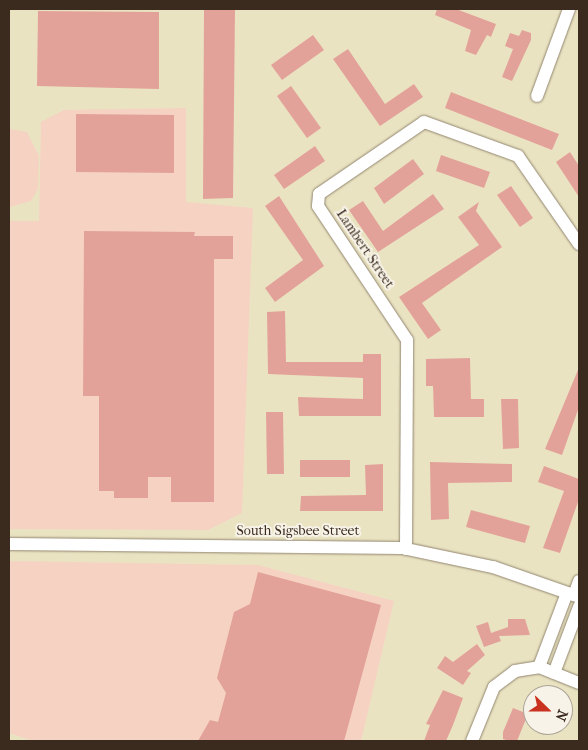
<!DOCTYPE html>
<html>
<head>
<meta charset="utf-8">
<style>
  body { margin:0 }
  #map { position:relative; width:588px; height:750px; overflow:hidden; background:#eae3c2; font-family:"IM FELL French Canon",serif }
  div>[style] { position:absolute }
  .built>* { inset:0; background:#f6d2c3 }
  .building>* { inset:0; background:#e3a299 }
  .roads { filter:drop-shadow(0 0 1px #928670) drop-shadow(0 0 1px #928670) }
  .street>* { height:12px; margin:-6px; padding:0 6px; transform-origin:6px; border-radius:6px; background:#fff }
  span { translate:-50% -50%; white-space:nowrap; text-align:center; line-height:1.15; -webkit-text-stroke:4px #f7f3e8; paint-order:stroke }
  .street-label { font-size:14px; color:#3b2a1e }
  .frame { position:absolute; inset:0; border:10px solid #3b2a1e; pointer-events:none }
  .north { position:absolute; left:523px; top:685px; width:50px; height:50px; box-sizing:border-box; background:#f7f3e8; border:1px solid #aca397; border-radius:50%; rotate:112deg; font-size:14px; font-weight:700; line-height:20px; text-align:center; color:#3b2a1e }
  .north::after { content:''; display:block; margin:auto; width:18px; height:22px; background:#c8321e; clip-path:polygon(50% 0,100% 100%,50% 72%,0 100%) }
</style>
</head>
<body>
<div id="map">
  <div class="built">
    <i style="clip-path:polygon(186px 108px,186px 202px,253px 208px,242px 513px,208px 530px,9px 529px,9px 221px,39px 221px,41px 122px,64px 110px)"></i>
    <i style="clip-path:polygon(9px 129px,27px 132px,39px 156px,38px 189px,31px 201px,10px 207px)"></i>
    <i style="clip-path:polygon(9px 561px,258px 565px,394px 601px,361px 741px,33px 741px,9px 733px)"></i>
  </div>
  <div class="building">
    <i style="clip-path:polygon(204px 9px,235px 9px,233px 198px,203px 199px)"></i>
    <i style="clip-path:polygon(437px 9px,456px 9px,496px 24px,491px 37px,487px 35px,476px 55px,465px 51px,471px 30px,435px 15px)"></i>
    <i style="clip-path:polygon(38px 11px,159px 12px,159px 89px,37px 86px)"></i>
    <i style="clip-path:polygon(522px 30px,531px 33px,531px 40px,512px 81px,502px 77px,513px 49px,505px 46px,510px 33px,519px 36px)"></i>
    <i style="clip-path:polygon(313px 35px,324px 50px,282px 80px,271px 65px)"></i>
    <i style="clip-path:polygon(348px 49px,385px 104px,414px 84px,423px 97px,380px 126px,333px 59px)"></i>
    <i style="clip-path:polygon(291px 86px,321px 128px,307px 138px,277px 96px)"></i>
    <i style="clip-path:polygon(451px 92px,559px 134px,552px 150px,445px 108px)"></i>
    <i style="clip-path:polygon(76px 114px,174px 115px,174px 173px,76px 172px)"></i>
    <i style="clip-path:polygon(315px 146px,325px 161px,284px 189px,274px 175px)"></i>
    <i style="clip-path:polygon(570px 152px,579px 166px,579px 197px,556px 162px)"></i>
    <i style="clip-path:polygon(441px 155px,490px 172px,484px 188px,436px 171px)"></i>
    <i style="clip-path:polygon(413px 159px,424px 174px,384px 204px,374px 188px)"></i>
    <i style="clip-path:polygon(511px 186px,533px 218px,520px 227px,497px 195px)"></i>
    <i style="clip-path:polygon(433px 194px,444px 209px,378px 252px,349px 210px,363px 201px,383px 231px)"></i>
    <i style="clip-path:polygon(279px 196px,324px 266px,275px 302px,265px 288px,303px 260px,265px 206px)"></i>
    <i style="clip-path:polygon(479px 202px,476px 211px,502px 247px,422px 303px,441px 330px,428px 339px,399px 297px,479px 245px,458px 217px)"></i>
    <i style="clip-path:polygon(84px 231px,195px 232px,194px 236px,233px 236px,233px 259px,214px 259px,214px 502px,171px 502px,171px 477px,148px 477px,148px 498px,114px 498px,114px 491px,99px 491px,99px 396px,83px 396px)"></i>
    <i style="clip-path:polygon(285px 311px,286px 362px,363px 362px,363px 354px,381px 354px,381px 416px,299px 416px,298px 397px,363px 399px,363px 378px,268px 374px,267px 312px)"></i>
    <i style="clip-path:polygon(470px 358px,471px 399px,484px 399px,484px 417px,434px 417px,433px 386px,426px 386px,426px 359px)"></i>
    <i style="clip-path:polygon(578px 370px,579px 407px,562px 455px,545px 449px)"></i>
    <i style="clip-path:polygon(501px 399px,518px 399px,519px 448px,503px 449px)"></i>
    <i style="clip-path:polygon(266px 412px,283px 412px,284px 474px,267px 474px)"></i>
    <i style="clip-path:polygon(300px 460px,350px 460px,350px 477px,300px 477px)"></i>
    <i style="clip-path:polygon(430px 462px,512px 464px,512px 482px,448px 483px,449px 519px,431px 520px)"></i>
    <i style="clip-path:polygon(383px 464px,383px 511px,300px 511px,301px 496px,366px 495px,365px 465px)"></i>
    <i style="clip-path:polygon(544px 466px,579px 479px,579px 499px,560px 553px,543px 548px,564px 491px,538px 482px)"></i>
    <i style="clip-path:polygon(471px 510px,530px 526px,525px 543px,466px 527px)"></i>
    <i style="clip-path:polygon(258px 572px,381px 605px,344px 741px,198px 741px,210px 720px,218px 722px,226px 693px,217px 678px,234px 612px,250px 604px)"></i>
    <i style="clip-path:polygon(508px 619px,525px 619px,530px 635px,499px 636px,501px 641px,484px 647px,476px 626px,488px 622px,491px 633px,508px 627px)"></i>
    <i style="clip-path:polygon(477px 644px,485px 655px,467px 671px,471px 673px,463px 685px,437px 668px,445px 656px,453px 662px)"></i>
    <i style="clip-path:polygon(443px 690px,463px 698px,453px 725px,446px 741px,424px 741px,430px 725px,426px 724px)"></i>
    <i style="clip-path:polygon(513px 708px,528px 714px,517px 741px,509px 741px,503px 739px,503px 732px)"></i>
  </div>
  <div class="roads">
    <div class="street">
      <i style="left:537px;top:96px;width:93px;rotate:-69.8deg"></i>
      <i style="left:9px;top:544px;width:393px;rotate:0.6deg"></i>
      <i style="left:402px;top:548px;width:93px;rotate:11.8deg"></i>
      <i style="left:493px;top:567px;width:91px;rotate:19.2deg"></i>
      <i style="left:406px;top:549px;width:209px;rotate:-89.7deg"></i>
      <i style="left:407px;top:340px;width:161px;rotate:-123.6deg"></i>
      <i style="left:318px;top:206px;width:12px;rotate:-85deg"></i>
      <i style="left:319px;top:194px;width:127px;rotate:-34.4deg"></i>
      <i style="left:424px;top:122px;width:100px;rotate:19.9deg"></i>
      <i style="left:518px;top:156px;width:107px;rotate:55.3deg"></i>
      <i style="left:574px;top:595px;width:15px;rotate:-70deg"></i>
      <i style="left:539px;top:667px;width:79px;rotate:-69.3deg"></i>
      <i style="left:554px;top:673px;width:71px;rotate:-69.3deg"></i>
      <i style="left:472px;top:741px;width:58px;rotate:-67.8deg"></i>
      <i style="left:494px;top:687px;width:26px;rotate:-37deg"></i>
      <i style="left:515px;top:671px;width:24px;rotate:-9deg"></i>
      <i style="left:539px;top:667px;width:43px;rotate:21.8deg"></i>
    </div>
  </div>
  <div class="street-label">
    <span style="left:365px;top:249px;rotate:56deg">Lambert Street</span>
    <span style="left:298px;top:531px">South Sigsbee Street</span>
  </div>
  <div class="frame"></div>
  <div class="north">N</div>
</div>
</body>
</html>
